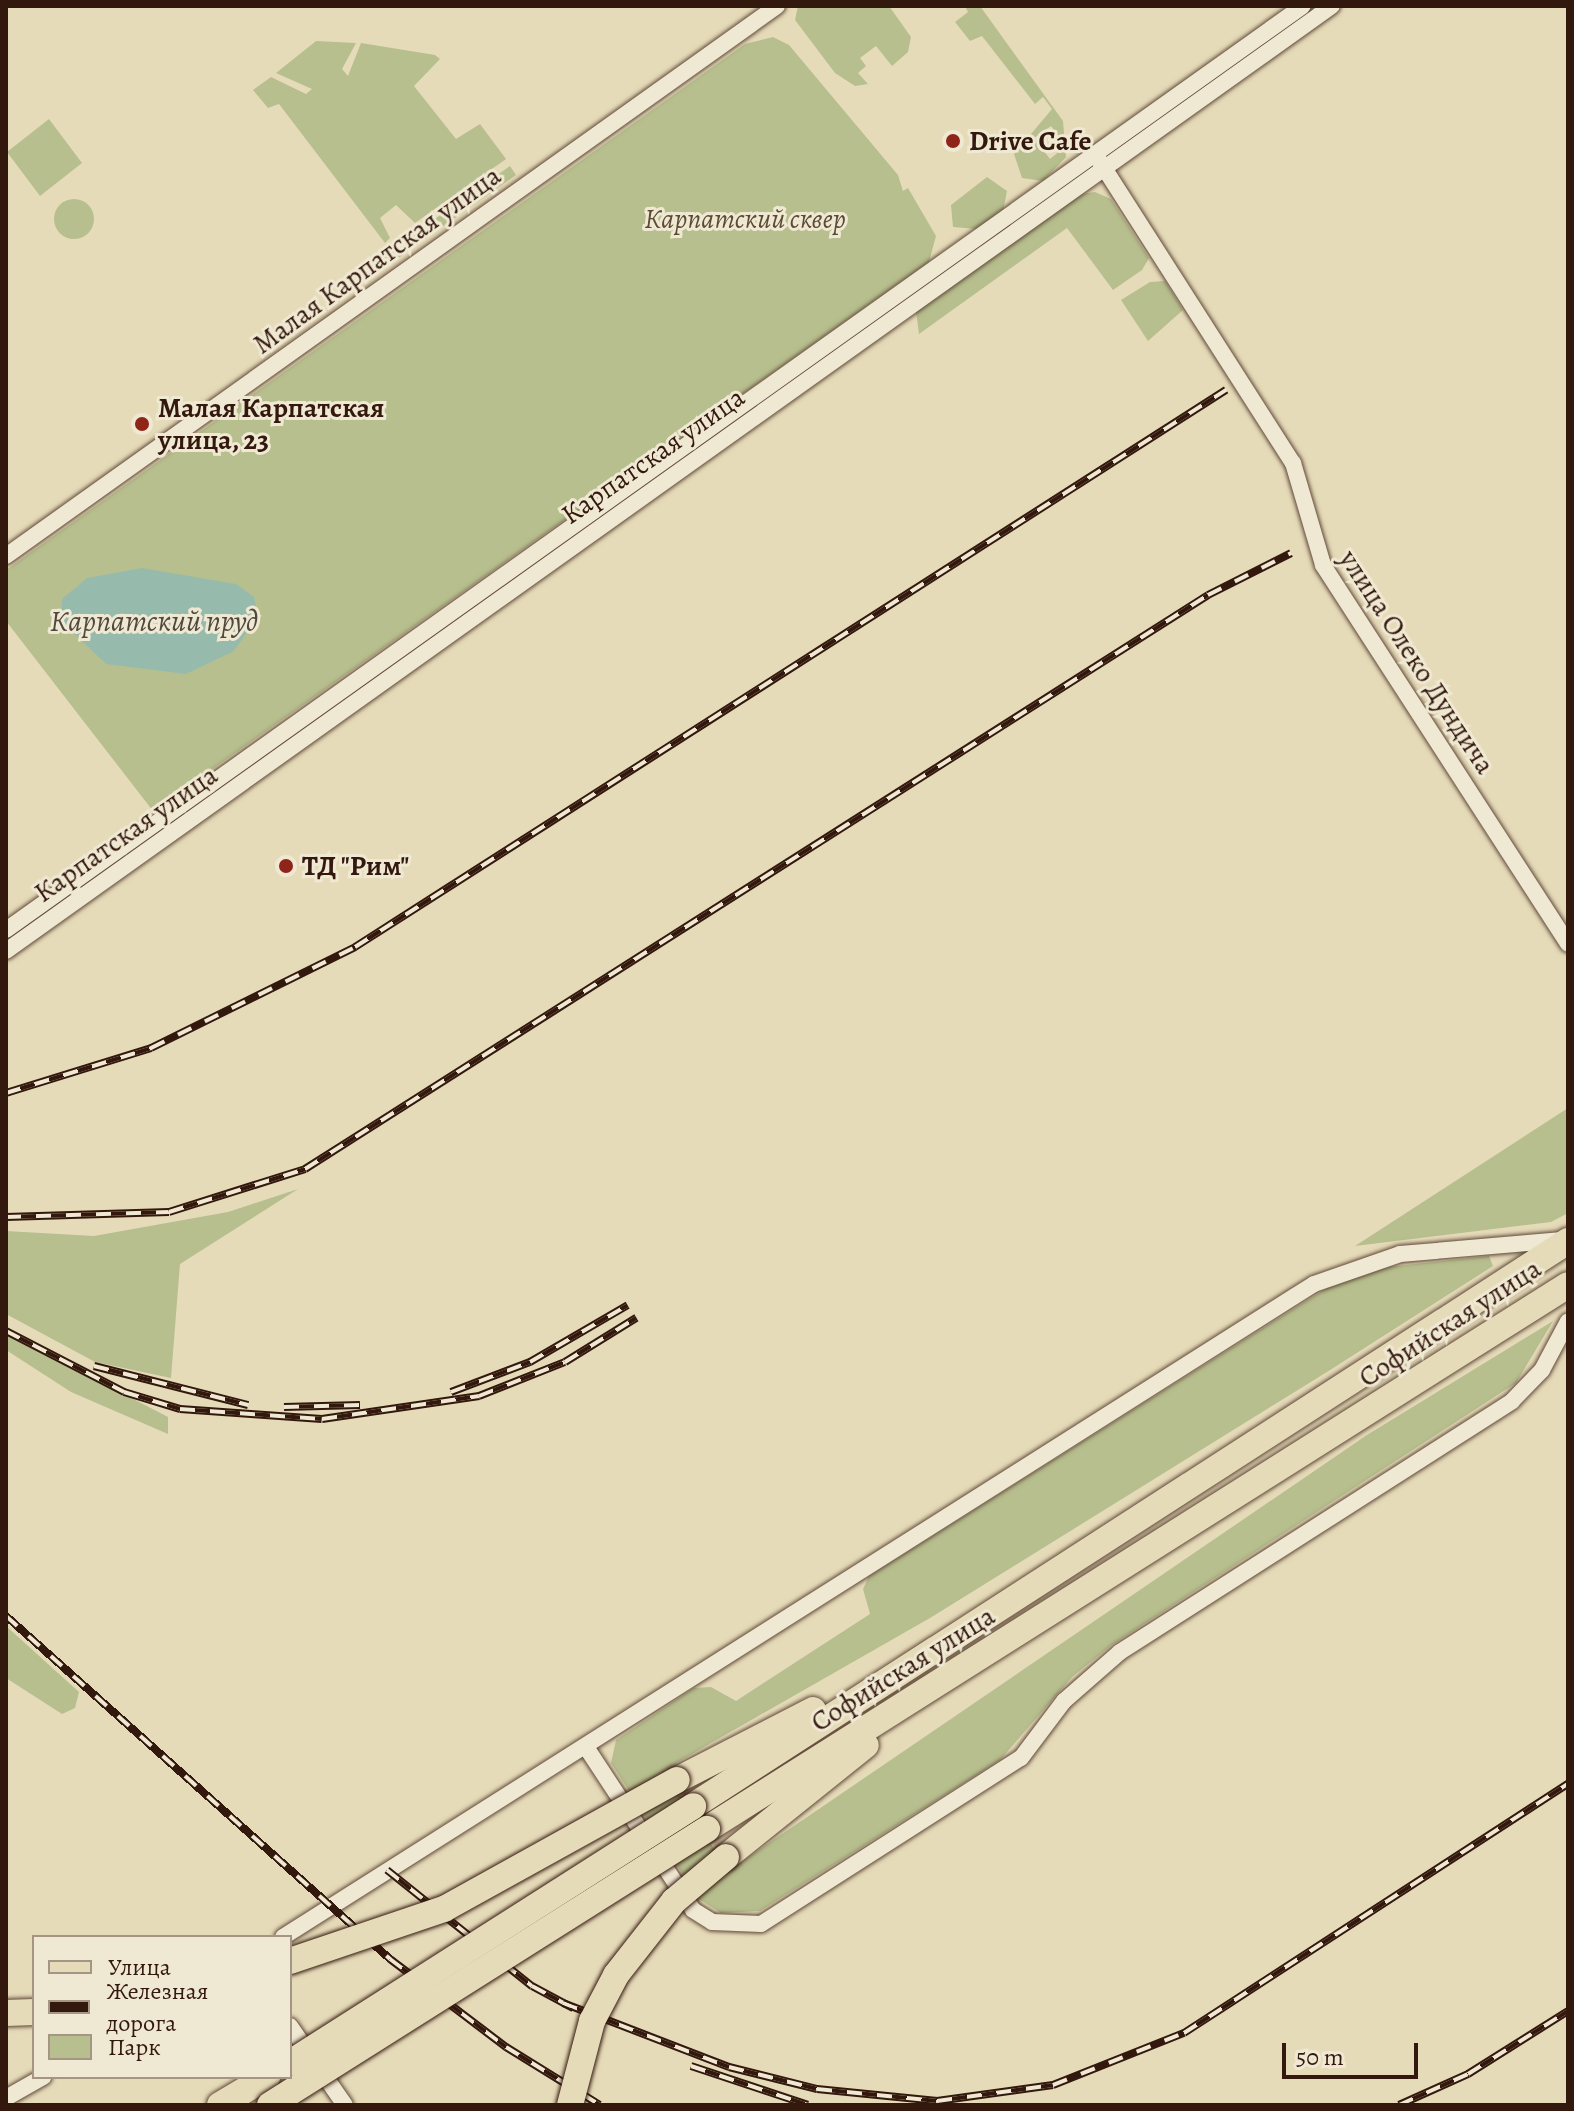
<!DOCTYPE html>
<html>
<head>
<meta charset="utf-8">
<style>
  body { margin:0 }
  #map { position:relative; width:1574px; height:2111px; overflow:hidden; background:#e6dbb9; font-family:Alegreya,serif }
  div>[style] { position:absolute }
  .green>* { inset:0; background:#b7bf8e }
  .round { border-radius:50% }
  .water>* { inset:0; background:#96bbad }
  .roads { filter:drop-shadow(0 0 2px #604939) drop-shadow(0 0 2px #604939) }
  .minor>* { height:16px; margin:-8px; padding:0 8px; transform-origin:8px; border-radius:8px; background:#efe8d2 }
  .primary>* { height:26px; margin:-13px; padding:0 13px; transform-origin:13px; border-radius:13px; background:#e6dbb9 }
  .rail>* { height:8px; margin-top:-4px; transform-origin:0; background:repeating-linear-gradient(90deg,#efe8d2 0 15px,#33180e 0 30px); box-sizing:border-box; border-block:2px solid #33180e }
  .bridges { filter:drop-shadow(0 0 2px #33180e) drop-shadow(0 0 2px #33180e) }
  .primary-bridge>* { height:26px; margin:-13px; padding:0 13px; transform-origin:13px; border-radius:13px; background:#e6dbb9 }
  .dots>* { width:22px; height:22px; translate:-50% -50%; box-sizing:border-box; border:4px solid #efe8d2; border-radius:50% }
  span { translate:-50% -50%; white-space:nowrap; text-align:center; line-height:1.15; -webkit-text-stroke:6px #efe8d2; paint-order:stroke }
  .poi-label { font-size:28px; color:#33180e; font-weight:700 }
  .left { translate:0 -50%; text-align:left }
  .park-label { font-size:28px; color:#5b4a34; font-style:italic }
  .street-label { font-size:28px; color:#33180e }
  .water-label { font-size:30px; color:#51493e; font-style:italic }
  .frame { position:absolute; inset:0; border:8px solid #33180e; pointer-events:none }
  .legend { position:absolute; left:32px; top:1935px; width:260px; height:144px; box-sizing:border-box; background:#efe8d2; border:2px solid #a49584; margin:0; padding:10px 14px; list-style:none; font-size:24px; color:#33180e }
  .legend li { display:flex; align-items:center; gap:16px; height:40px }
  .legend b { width:40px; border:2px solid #a49584 }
  .scale { position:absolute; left:1282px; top:2043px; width:136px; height:36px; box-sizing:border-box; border:4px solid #33180e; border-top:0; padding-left:10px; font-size:24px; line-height:28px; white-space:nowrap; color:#33180e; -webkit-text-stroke:6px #efe8d2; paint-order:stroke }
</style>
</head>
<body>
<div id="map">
  <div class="green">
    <i style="clip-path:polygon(798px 6px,889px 6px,911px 37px,908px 52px,892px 66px,876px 46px,860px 58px,866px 66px,858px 73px,868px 84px,855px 86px,835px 73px,795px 20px)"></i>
    <i style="clip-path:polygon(evenodd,965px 6px,980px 6px,1063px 121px,1066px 157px,1043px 181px,1022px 178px,1014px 154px,1052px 109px,1043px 97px,1035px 104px,982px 36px,970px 41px,955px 22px,968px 12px,965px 6px,1051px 126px,1066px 146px,1050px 159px,1034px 138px,1051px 126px)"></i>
    <i style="clip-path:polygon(773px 37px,789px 45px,898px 175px,903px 191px,908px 188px,936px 236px,929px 262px,153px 811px,6px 621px,6px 570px,745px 44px)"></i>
    <i style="clip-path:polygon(316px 41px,356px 43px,342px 69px,348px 76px,361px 43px,435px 55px,440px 59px,414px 86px,456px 139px,480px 124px,506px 159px,415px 223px,396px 205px,380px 218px,390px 238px,385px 243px,279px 104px,268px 108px,253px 90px,271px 77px,306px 94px,312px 89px,276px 73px)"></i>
    <i style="clip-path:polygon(49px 119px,82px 163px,40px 196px,7px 152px)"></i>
    <i style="clip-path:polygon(510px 166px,516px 175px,387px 266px,381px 257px)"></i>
    <i style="clip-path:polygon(987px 177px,1007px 191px,1003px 211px,977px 229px,953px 227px,951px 205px)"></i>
    <i style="clip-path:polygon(1095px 192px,1111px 199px,1149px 258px,1142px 270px,1113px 290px,1067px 228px,919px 334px,916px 311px,1081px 194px)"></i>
    <i class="round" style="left:54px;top:199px;width:40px;height:40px"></i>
    <i style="clip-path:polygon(1165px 281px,1183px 310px,1148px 341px,1121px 300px,1150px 282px)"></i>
    <i style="clip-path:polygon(1568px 1108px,1568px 1213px,1551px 1222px,1355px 1246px)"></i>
    <i style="clip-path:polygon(298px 1189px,180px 1264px,171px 1378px,95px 1362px,6px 1314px,6px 1231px,94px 1236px,228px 1212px)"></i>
    <i style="clip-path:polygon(1489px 1256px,1493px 1266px,1327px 1372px,930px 1618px,664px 1770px,728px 1871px,1367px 1435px,1553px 1321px,1516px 1383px,1113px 1644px,1072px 1677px,1000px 1760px,760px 1911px,721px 1913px,699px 1899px,611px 1763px,616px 1740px,694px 1688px,711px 1687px,736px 1701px,870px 1614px,863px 1589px,869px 1576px,1327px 1288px,1388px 1267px)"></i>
    <i style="clip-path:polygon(6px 1333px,168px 1417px,168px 1434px,71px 1392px,6px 1350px)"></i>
    <i style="clip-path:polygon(6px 1626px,79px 1692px,75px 1708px,62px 1714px,6px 1678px)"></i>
  </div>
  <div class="water">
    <i style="clip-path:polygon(142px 568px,236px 584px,254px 597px,258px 616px,234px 651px,186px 674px,106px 664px,61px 621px,62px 599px,87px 578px)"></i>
  </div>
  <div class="roads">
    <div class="minor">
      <i style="left:1099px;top:160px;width:360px;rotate:57.4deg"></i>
      <i style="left:1293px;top:463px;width:106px;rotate:73.6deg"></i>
      <i style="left:1323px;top:565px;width:451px;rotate:57.1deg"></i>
      <i style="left:6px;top:556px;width:947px;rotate:-35.5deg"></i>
      <i style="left:6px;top:930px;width:1592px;rotate:-35.47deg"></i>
      <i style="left:6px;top:951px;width:1628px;rotate:-35.48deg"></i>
      <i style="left:586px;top:1747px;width:195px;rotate:56.7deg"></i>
      <i style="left:693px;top:1910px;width:22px;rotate:32deg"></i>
      <i style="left:712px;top:1922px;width:49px;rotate:2.3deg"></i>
      <i style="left:761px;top:1924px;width:308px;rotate:-32.6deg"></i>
      <i style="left:1021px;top:1758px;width:71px;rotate:-53deg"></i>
      <i style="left:1064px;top:1701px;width:74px;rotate:-41.2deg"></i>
      <i style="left:1120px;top:1652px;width:465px;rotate:-32.6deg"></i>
      <i style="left:1512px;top:1401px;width:43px;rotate:-45.9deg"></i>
      <i style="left:1542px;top:1370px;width:55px;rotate:-62deg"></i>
      <i style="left:283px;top:1937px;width:1220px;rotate:-32.35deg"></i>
      <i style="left:1314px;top:1284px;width:91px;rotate:-19.2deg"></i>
      <i style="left:1400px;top:1254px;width:163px;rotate:-4.9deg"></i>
      <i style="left:290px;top:2026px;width:96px;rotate:55.2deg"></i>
      <i style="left:6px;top:2098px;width:43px;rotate:-29.6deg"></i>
    </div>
    <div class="primary">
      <i style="left:677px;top:1780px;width:153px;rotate:-27.2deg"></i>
      <i style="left:693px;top:1806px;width:1042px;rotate:-32.85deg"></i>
      <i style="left:707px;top:1829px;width:1018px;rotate:-32.29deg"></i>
      <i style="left:726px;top:1857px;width:179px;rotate:-38.7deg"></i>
      <i style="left:6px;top:2013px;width:28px;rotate:-2deg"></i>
      <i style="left:220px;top:2105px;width:55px;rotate:-30.8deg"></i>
    </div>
  </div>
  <div class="rail">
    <i style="left:6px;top:1093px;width:152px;rotate:-17.2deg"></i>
    <i style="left:151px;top:1048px;width:228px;rotate:-26.3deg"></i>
    <i style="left:355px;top:947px;width:1034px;rotate:-32.6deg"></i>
    <i style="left:6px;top:1217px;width:163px;rotate:-1.8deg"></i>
    <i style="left:169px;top:1212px;width:143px;rotate:-17.5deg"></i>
    <i style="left:305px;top:1169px;width:1070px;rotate:-32.44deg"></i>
    <i style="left:1208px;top:595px;width:93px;rotate:-26.8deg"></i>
    <i style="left:6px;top:1331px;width:133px;rotate:27.3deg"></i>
    <i style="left:124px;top:1392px;width:59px;rotate:16.9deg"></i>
    <i style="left:180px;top:1409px;width:142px;rotate:4deg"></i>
    <i style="left:322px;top:1419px;width:159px;rotate:-8.3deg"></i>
    <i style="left:479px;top:1396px;width:92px;rotate:-21.6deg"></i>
    <i style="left:565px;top:1362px;width:84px;rotate:-31.8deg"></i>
    <i style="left:94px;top:1366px;width:159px;rotate:14.2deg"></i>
    <i style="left:451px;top:1392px;width:85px;rotate:-20.8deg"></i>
    <i style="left:530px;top:1362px;width:113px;rotate:-30.2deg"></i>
    <i style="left:284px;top:1407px;width:76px;rotate:-1.5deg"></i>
    <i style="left:6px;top:1616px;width:515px;rotate:41.77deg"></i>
    <i style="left:390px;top:1959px;width:146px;rotate:37.2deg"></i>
    <i style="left:506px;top:2047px;width:110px;rotate:31.7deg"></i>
    <i style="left:387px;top:1870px;width:186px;rotate:38.7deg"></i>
    <i style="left:532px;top:1986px;width:47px;rotate:28.2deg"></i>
    <i style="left:563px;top:2003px;width:178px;rotate:21.1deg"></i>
    <i style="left:729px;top:2067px;width:91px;rotate:14deg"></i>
    <i style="left:817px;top:2089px;width:121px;rotate:5.7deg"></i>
    <i style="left:937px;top:2101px;width:117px;rotate:-7.9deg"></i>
    <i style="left:1053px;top:2085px;width:141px;rotate:-21.7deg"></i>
    <i style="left:1184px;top:2033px;width:458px;rotate:-33deg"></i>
    <i style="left:691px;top:2066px;width:123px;rotate:18.4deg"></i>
    <i style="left:1399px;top:2105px;width:76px;rotate:-24.2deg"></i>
    <i style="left:1468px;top:2074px;width:118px;rotate:-32.2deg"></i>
  </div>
  <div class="bridges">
    <div class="primary-bridge">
      <i style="left:290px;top:1961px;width:163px;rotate:-18.7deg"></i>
      <i style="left:444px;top:1909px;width:266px;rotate:-29deg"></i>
      <i style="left:290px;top:2063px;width:478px;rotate:-32.5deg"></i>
      <i style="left:270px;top:2105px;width:517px;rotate:-32.28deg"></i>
      <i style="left:570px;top:2105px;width:87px;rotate:-75.3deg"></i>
      <i style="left:592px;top:2021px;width:52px;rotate:-62.4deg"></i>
      <i style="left:616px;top:1975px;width:94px;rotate:-51.9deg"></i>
      <i style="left:674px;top:1901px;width:68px;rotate:-40.2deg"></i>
    </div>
  </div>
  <div class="dots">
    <i style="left:953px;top:141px;background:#8f2418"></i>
    <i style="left:142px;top:424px;background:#8f2418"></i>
    <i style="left:286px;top:866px;background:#8f2418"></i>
  </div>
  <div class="poi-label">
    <span class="left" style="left:969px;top:141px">Drive Cafe</span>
    <span class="left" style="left:158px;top:424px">Малая Карпатская<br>улица, 23</span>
    <span class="left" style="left:302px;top:866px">ТД "Рим"</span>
  </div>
  <div class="park-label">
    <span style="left:745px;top:219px">Карпатский сквер</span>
  </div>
  <div class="street-label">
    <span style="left:377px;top:260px;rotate:-36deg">Малая Карпатская улица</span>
    <span style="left:653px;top:456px;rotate:-35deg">Карпатская улица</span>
    <span style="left:1417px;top:662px;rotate:57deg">улица Олеко Дундича</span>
    <span style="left:126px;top:834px;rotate:-35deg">Карпатская улица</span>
    <span style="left:1450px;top:1323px;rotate:-33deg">Софийская улица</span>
    <span style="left:903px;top:1669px;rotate:-32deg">Софийская улица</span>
  </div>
  <div class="water-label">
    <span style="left:154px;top:621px">Карпатский пруд</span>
  </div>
  <div class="frame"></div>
  <ul class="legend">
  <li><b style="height:10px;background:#e6dbb9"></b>Улица</li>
  <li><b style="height:10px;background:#33180e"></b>Железная дорога</li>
  <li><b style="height:22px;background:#b7bf8e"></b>Парк</li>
  </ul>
  <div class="scale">50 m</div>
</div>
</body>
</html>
